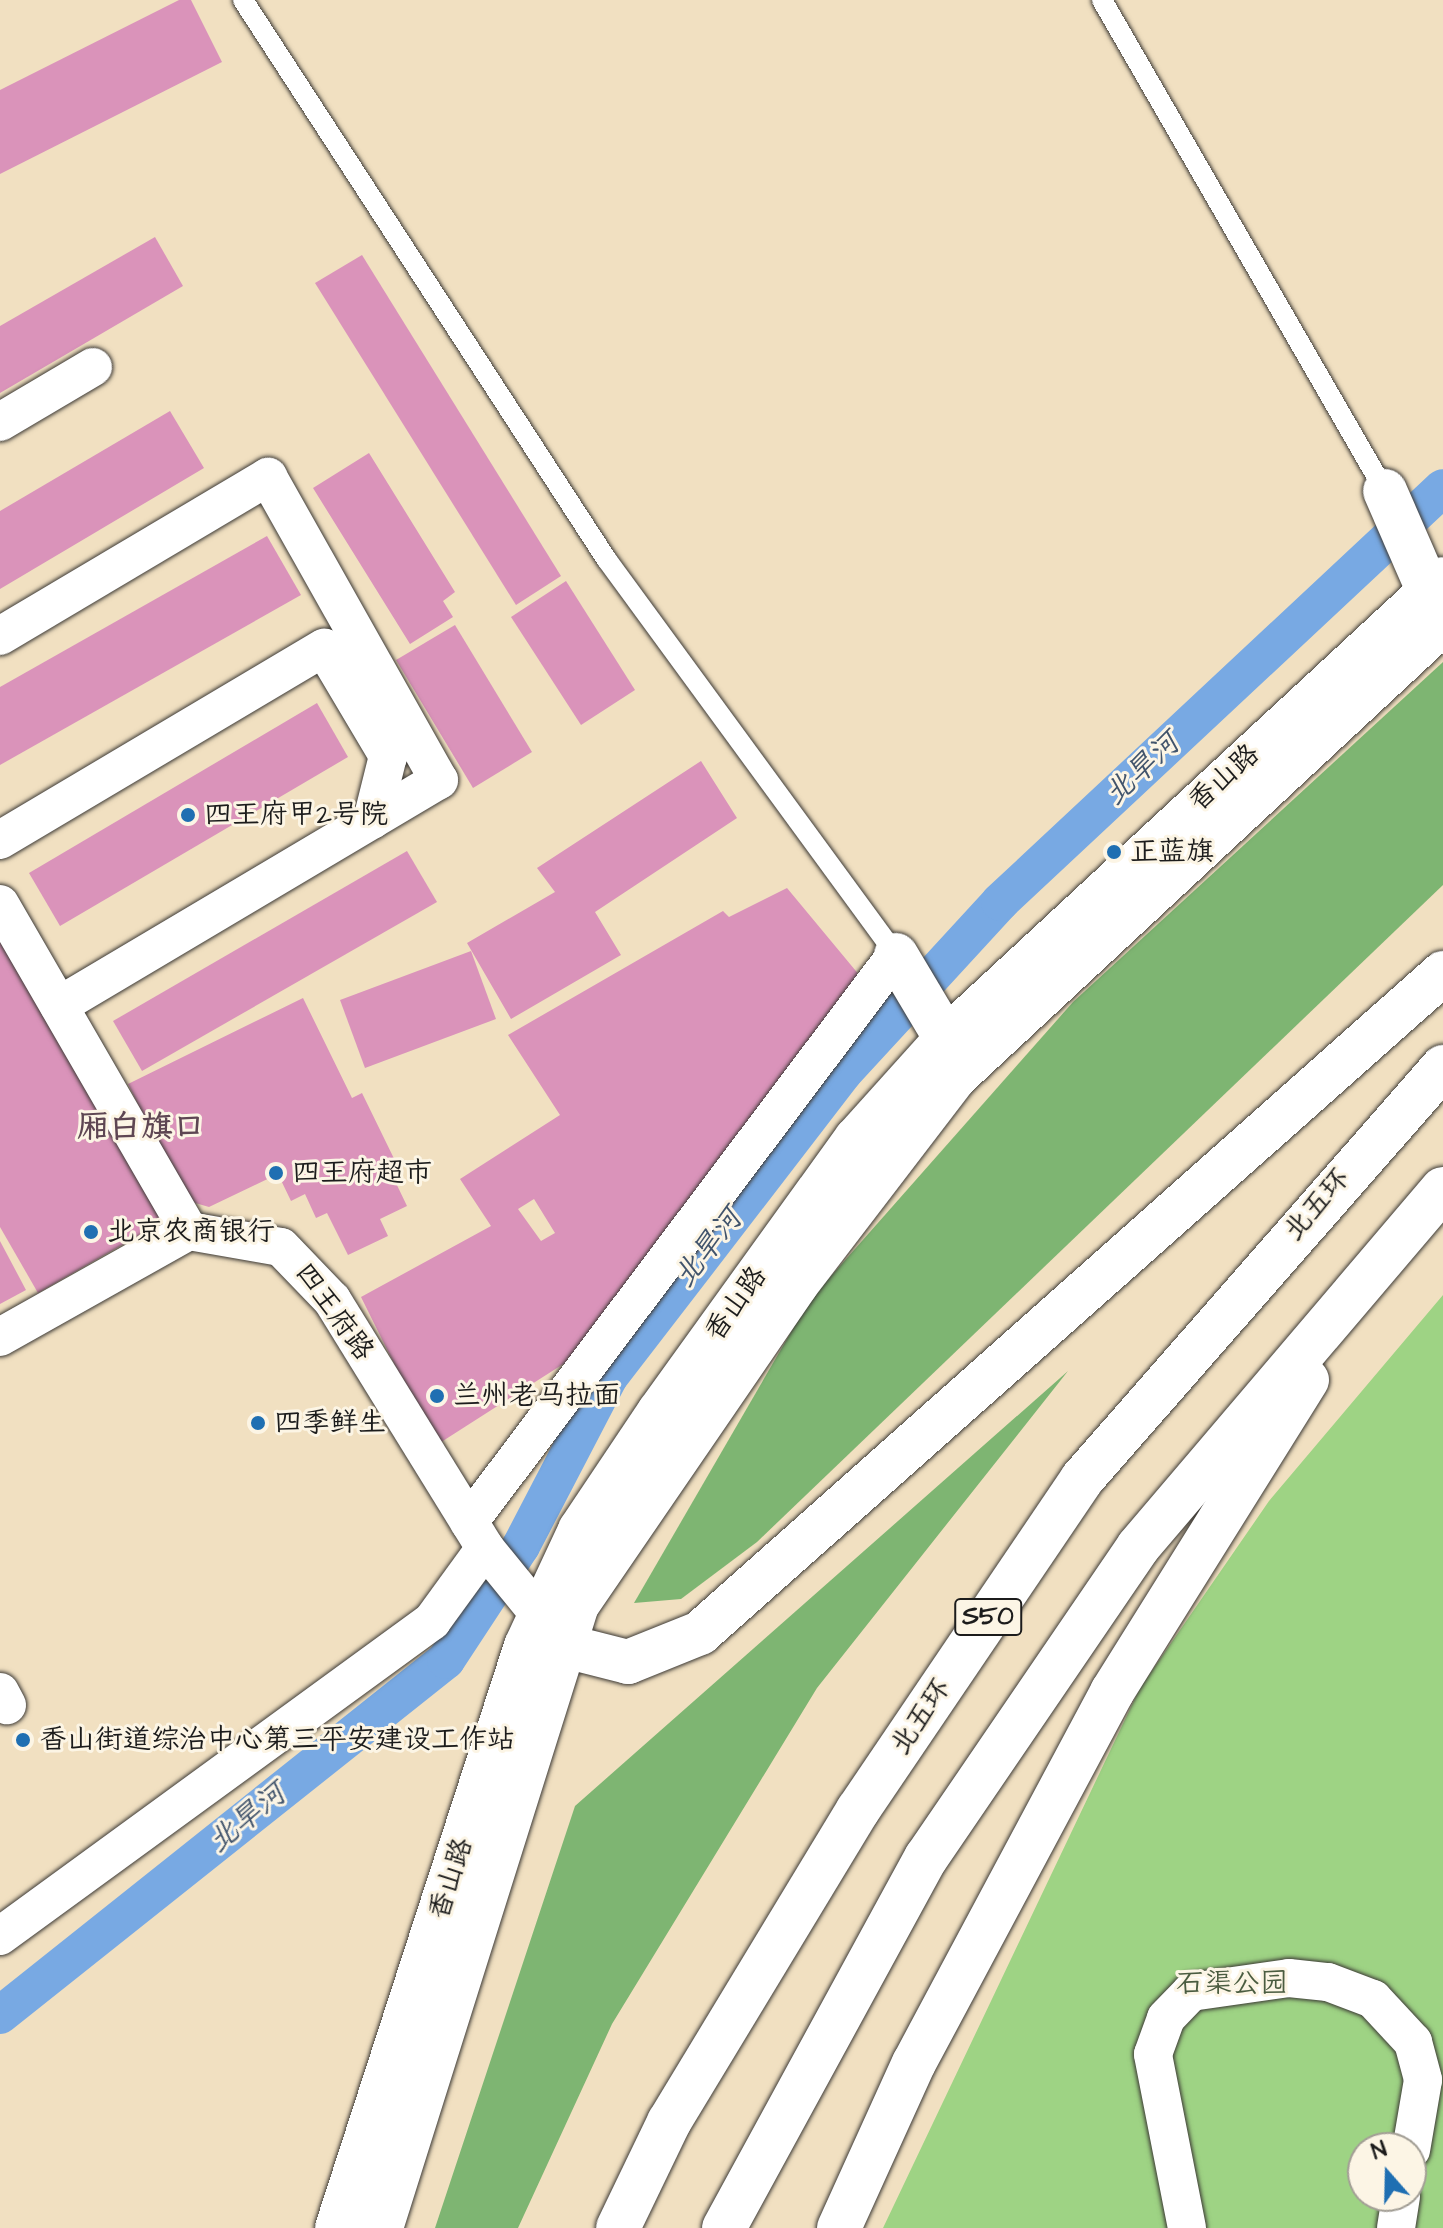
<!DOCTYPE html>
<html>
<head>
<meta charset="utf-8">
<style>
  body { margin:0 }
  #map { position:relative; width:1443px; height:2228px; overflow:hidden; background:#f1e0c1; font-family:"Architects Daughter","LXGW WenKai TC",sans-serif }
  div>[style] { position:absolute }
  .green>* { inset:0; background:#9ed384 }
  .forest>* { inset:0; background:#7eb572 }
  .canal>* { height:38px; margin:-19px; padding:0 19px; transform-origin:19px; border-radius:19px; background:#78a9e3 }
  .building>* { inset:0; background:#da93ba }
  .roads { filter:drop-shadow(0 0 2px #3c3935) drop-shadow(0 0 2px #3c3935) }
  .lane>* { height:20px; margin:-10px; padding:0 10px; transform-origin:10px; border-radius:10px; background:#fff }
  .street>* { height:38px; margin:-19px; padding:0 19px; transform-origin:19px; border-radius:19px; background:#fff }
  .secondary>* { height:44px; margin:-22px; padding:0 22px; transform-origin:22px; border-radius:22px; background:#fff }
  .highway>* { height:44px; margin:-22px; padding:0 22px; transform-origin:22px; border-radius:22px; background:#fff }
  .dots>* { width:22px; height:22px; translate:-50% -50%; box-sizing:border-box; border:4px solid #fcf5e5; border-radius:50% }
  span { translate:-50% -50%; white-space:nowrap; text-align:center; line-height:1.15; -webkit-text-stroke:6px #fcf5e5; paint-order:stroke }
  .shield-label span { padding:2px 6px; background:#fcf5e5; border:2px solid; border-radius:6px; -webkit-text-stroke-width:0 }
  .shield-label { font-size:26px; color:#1c1c1c; font-weight:700 }
  .street-label { font-size:28px; color:#1c1c1c }
  .poi-label { font-size:28px; color:#1c1c1c }
  .left { translate:0 -50%; text-align:left }
  .park-label { font-size:28px; color:#4a5c40 }
  .water-label { font-size:30px; color:#41546c; font-style:italic }
  .quarter-label { font-size:32px; color:#5e4653; font-weight:700 }
  .north { position:absolute; left:1347px; top:2132px; width:80px; height:80px; box-sizing:border-box; background:#fcf5e5; border:2px solid #a29e95; border-radius:50%; rotate:340deg; font-size:22px; font-weight:700; line-height:32px; text-align:center; color:#1c1c1c }
  .north::after { content:''; display:block; margin:auto; width:28px; height:36px; background:#1f6fb2; clip-path:polygon(50% 0,100% 100%,50% 72%,0 100%) }
</style>
</head>
<body>
<div id="map">
  <div class="green">
    <i style="clip-path:polygon(evenodd,1443px 1295px,1443px 2228px,883px 2228px,1140px 1688px,1269px 1501px,1443px 1295px,1363px 2148px,1411px 2148px,1411px 2196px,1363px 2196px,1363px 2148px)"></i>
  </div>
  <div class="forest">
    <i style="clip-path:polygon(1443px 662px,1443px 885px,757px 1542px,681px 1599px,634px 1603px,809px 1301px,1073px 1002px)"></i>
    <i style="clip-path:polygon(1068px 1371px,817px 1688px,612px 2024px,518px 2228px,435px 2228px,575px 1806px)"></i>
  </div>
  <div class="canal">
    <i style="left:0;top:2015px;width:570px;rotate:-38.52deg"></i>
    <i style="left:446px;top:1660px;width:136px;rotate:-56.7deg"></i>
    <i style="left:521px;top:1546px;width:191px;rotate:-62.5deg"></i>
    <i style="left:609px;top:1377px;width:384px;rotate:-52.4deg"></i>
    <i style="left:843px;top:1073px;width:232px;rotate:-47.4deg"></i>
    <i style="left:1000px;top:902px;width:606px;rotate:-43.06deg"></i>
  </div>
  <div class="building">
    <i style="clip-path:polygon(179px 0,191px 0,222px 62px,0 174px,0 90px)"></i>
    <i style="clip-path:polygon(155px 237px,183px 286px,0 393px,0 326px)"></i>
    <i style="clip-path:polygon(362px 255px,561px 576px,516px 605px,315px 283px)"></i>
    <i style="clip-path:polygon(170px 411px,204px 468px,0 589px,0 511px)"></i>
    <i style="clip-path:polygon(369px 453px,455px 592px,443px 601px,453px 617px,410px 644px,313px 488px)"></i>
    <i style="clip-path:polygon(267px 536px,301px 595px,0 765px,0 687px)"></i>
    <i style="clip-path:polygon(566px 581px,635px 690px,581px 725px,511px 617px)"></i>
    <i style="clip-path:polygon(455px 625px,532px 752px,473px 788px,396px 660px)"></i>
    <i style="clip-path:polygon(317px 703px,348px 757px,60px 926px,29px 873px)"></i>
    <i style="clip-path:polygon(701px 761px,737px 818px,595px 912px,621px 955px,511px 1019px,467px 943px,555px 892px,537px 868px)"></i>
    <i style="clip-path:polygon(407px 851px,437px 902px,142px 1071px,113px 1021px)"></i>
    <i style="clip-path:polygon(evenodd,787px 888px,870px 988px,590px 1347px,435px 1446px,361px 1297px,491px 1226px,460px 1179px,560px 1115px,508px 1035px,723px 911px,729px 917px,787px 888px,534px 1199px,555px 1233px,541px 1241px,518px 1209px,534px 1199px)"></i>
    <i style="clip-path:polygon(0 933px,171px 1217px,38px 1293px,0 1227px)"></i>
    <i style="clip-path:polygon(471px 951px,496px 1019px,365px 1068px,340px 1000px)"></i>
    <i style="clip-path:polygon(303px 998px,352px 1098px,362px 1093px,403px 1177px,395px 1181px,407px 1206px,380px 1219px,388px 1236px,348px 1255px,327px 1213px,316px 1218px,305px 1194px,291px 1201px,278px 1174px,209px 1207px,185px 1200px,128px 1084px)"></i>
    <i style="clip-path:polygon(0 1241px,26px 1290px,0 1304px)"></i>
  </div>
  <div class="roads">
    <div class="lane">
      <i style="left:243px;top:0;width:668px;rotate:56.98deg"></i>
      <i style="left:607px;top:560px;width:489px;rotate:53.8deg"></i>
      <i style="left:1102px;top:0;width:567px;rotate:60.04deg"></i>
    </div>
    <div class="street">
      <i style="left:0;top:422px;width:108px;rotate:-30.6deg"></i>
      <i style="left:0;top:636px;width:312px;rotate:-30.7deg"></i>
      <i style="left:268px;top:477px;width:348px;rotate:60.6deg"></i>
      <i style="left:439px;top:780px;width:442px;rotate:149.3deg"></i>
      <i style="left:0;top:840px;width:377px;rotate:-30.7deg"></i>
      <i style="left:324px;top:648px;width:126px;rotate:59.3deg"></i>
      <i style="left:388px;top:756px;width:66px;rotate:104deg"></i>
      <i style="left:0;top:904px;width:378px;rotate:60deg"></i>
      <i style="left:0;top:1337px;width:217px;rotate:-29.3deg"></i>
      <i style="left:189px;top:1231px;width:93px;rotate:9.9deg"></i>
      <i style="left:281px;top:1247px;width:74px;rotate:46.1deg"></i>
      <i style="left:332px;top:1300px;width:291px;rotate:58.3deg"></i>
      <i style="left:485px;top:1548px;width:112px;rotate:50.8deg"></i>
      <i style="left:469px;top:1522px;width:710px;rotate:-53.02deg"></i>
      <i style="left:0;top:1692px;width:15px;rotate:62deg"></i>
      <i style="left:0;top:1936px;width:535px;rotate:-36.1deg"></i>
      <i style="left:432px;top:1621px;width:90px;rotate:-54deg"></i>
      <i style="left:1187px;top:2228px;width:177px;rotate:-101.1deg"></i>
      <i style="left:1153px;top:2054px;width:38px;rotate:-70deg"></i>
      <i style="left:1166px;top:2018px;width:36px;rotate:-46deg"></i>
      <i style="left:1191px;top:1992px;width:99px;rotate:-8.1deg"></i>
      <i style="left:1289px;top:1978px;width:39px;rotate:6deg"></i>
      <i style="left:1328px;top:1982px;width:48px;rotate:20.7deg"></i>
      <i style="left:1373px;top:1999px;width:59px;rotate:47.1deg"></i>
      <i style="left:1413px;top:2042px;width:39px;rotate:75deg"></i>
      <i style="left:1423px;top:2080px;width:71px;rotate:99.7deg"></i>
      <i style="left:1396px;top:2228px;width:32px;rotate:-81deg"></i>
    </div>
    <div class="secondary">
      <i style="left:1385px;top:491px;width:110px;rotate:66.5deg"></i>
      <i style="left:896px;top:955px;width:98px;rotate:59.2deg"></i>
      <i style="left:337px;top:2228px;width:612px;rotate:-72.01deg"></i>
      <i style="left:526px;top:1646px;width:128px;rotate:-65deg"></i>
      <i style="left:580px;top:1530px;width:142px;rotate:-56.2deg"></i>
      <i style="left:659px;top:1412px;width:337px;rotate:-54.2deg"></i>
      <i style="left:856px;top:1139px;width:135px;rotate:-48deg"></i>
      <i style="left:946px;top:1039px;width:677px;rotate:-42.79deg"></i>
      <i style="left:381px;top:2228px;width:653px;rotate:-72.54deg"></i>
      <i style="left:577px;top:1605px;width:388px;rotate:-55.6deg"></i>
      <i style="left:796px;top:1285px;width:262px;rotate:-52.6deg"></i>
      <i style="left:955px;top:1077px;width:667px;rotate:-42.93deg"></i>
    </div>
    <div class="highway">
      <i style="left:565px;top:1646px;width:65px;rotate:14.3deg"></i>
      <i style="left:628px;top:1662px;width:78px;rotate:-21.9deg"></i>
      <i style="left:700px;top:1633px;width:994px;rotate:-41.61deg"></i>
      <i style="left:618px;top:2228px;width:118px;rotate:-64.3deg"></i>
      <i style="left:669px;top:2122px;width:365px;rotate:-58.8deg"></i>
      <i style="left:858px;top:1810px;width:400px;rotate:-55.9deg"></i>
      <i style="left:1082px;top:1479px;width:548px;rotate:-48.77deg"></i>
      <i style="left:724px;top:2228px;width:422px;rotate:-61.4deg"></i>
      <i style="left:926px;top:1858px;width:376px;rotate:-55.7deg"></i>
      <i style="left:1138px;top:1547px;width:470px;rotate:-49.6deg"></i>
      <i style="left:839px;top:2228px;width:181px;rotate:-65.6deg"></i>
      <i style="left:914px;top:2063px;width:421px;rotate:-61.9deg"></i>
      <i style="left:1112px;top:1692px;width:368px;rotate:-58deg"></i>
    </div>
  </div>
  <div class="dots">
    <i style="left:188px;top:815px;background:#1f6fb2"></i>
    <i style="left:1114px;top:852px;background:#1f6fb2"></i>
    <i style="left:276px;top:1173px;background:#1f6fb2"></i>
    <i style="left:91px;top:1232px;background:#1f6fb2"></i>
    <i style="left:437px;top:1396px;background:#1f6fb2"></i>
    <i style="left:258px;top:1423px;background:#1f6fb2"></i>
    <i style="left:23px;top:1740px;background:#1f6fb2"></i>
  </div>
  <div class="shield-label">
    <span style="left:988px;top:1617px">S50</span>
  </div>
  <div class="street-label">
    <span style="left:1224px;top:778px;rotate:-42deg">香山路</span>
    <span style="left:1317px;top:1205px;rotate:-49deg">北五环</span>
    <span style="left:736px;top:1304px;rotate:-54deg">香山路</span>
    <span style="left:334px;top:1312px;rotate:54deg">四王府路</span>
    <span style="left:921px;top:1717px;rotate:-56deg">北五环</span>
    <span style="left:451px;top:1879px;rotate:-72deg">香山路</span>
  </div>
  <div class="poi-label">
    <span class="left" style="left:204px;top:815px">四王府甲2号院</span>
    <span class="left" style="left:1130px;top:852px">正蓝旗</span>
    <span class="left" style="left:292px;top:1173px">四王府超市</span>
    <span class="left" style="left:107px;top:1232px">北京农商银行</span>
    <span class="left" style="left:453px;top:1396px">兰州老马拉面</span>
    <span class="left" style="left:274px;top:1423px">四季鲜生</span>
    <span class="left" style="left:39px;top:1740px">香山街道综治中心第三平安建设工作站</span>
  </div>
  <div class="park-label">
    <span style="left:1232px;top:1984px">石渠公园</span>
  </div>
  <div class="water-label">
    <span style="left:1142px;top:769px;rotate:-43deg">北旱河</span>
    <span style="left:708px;top:1248px;rotate:-52deg">北旱河</span>
    <span style="left:247px;top:1818px;rotate:-39deg">北旱河</span>
  </div>
  <div class="quarter-label">
    <span style="left:141px;top:1128px">厢白旗口</span>
  </div>
  <div class="north">N</div>
</div>
</body>
</html>
